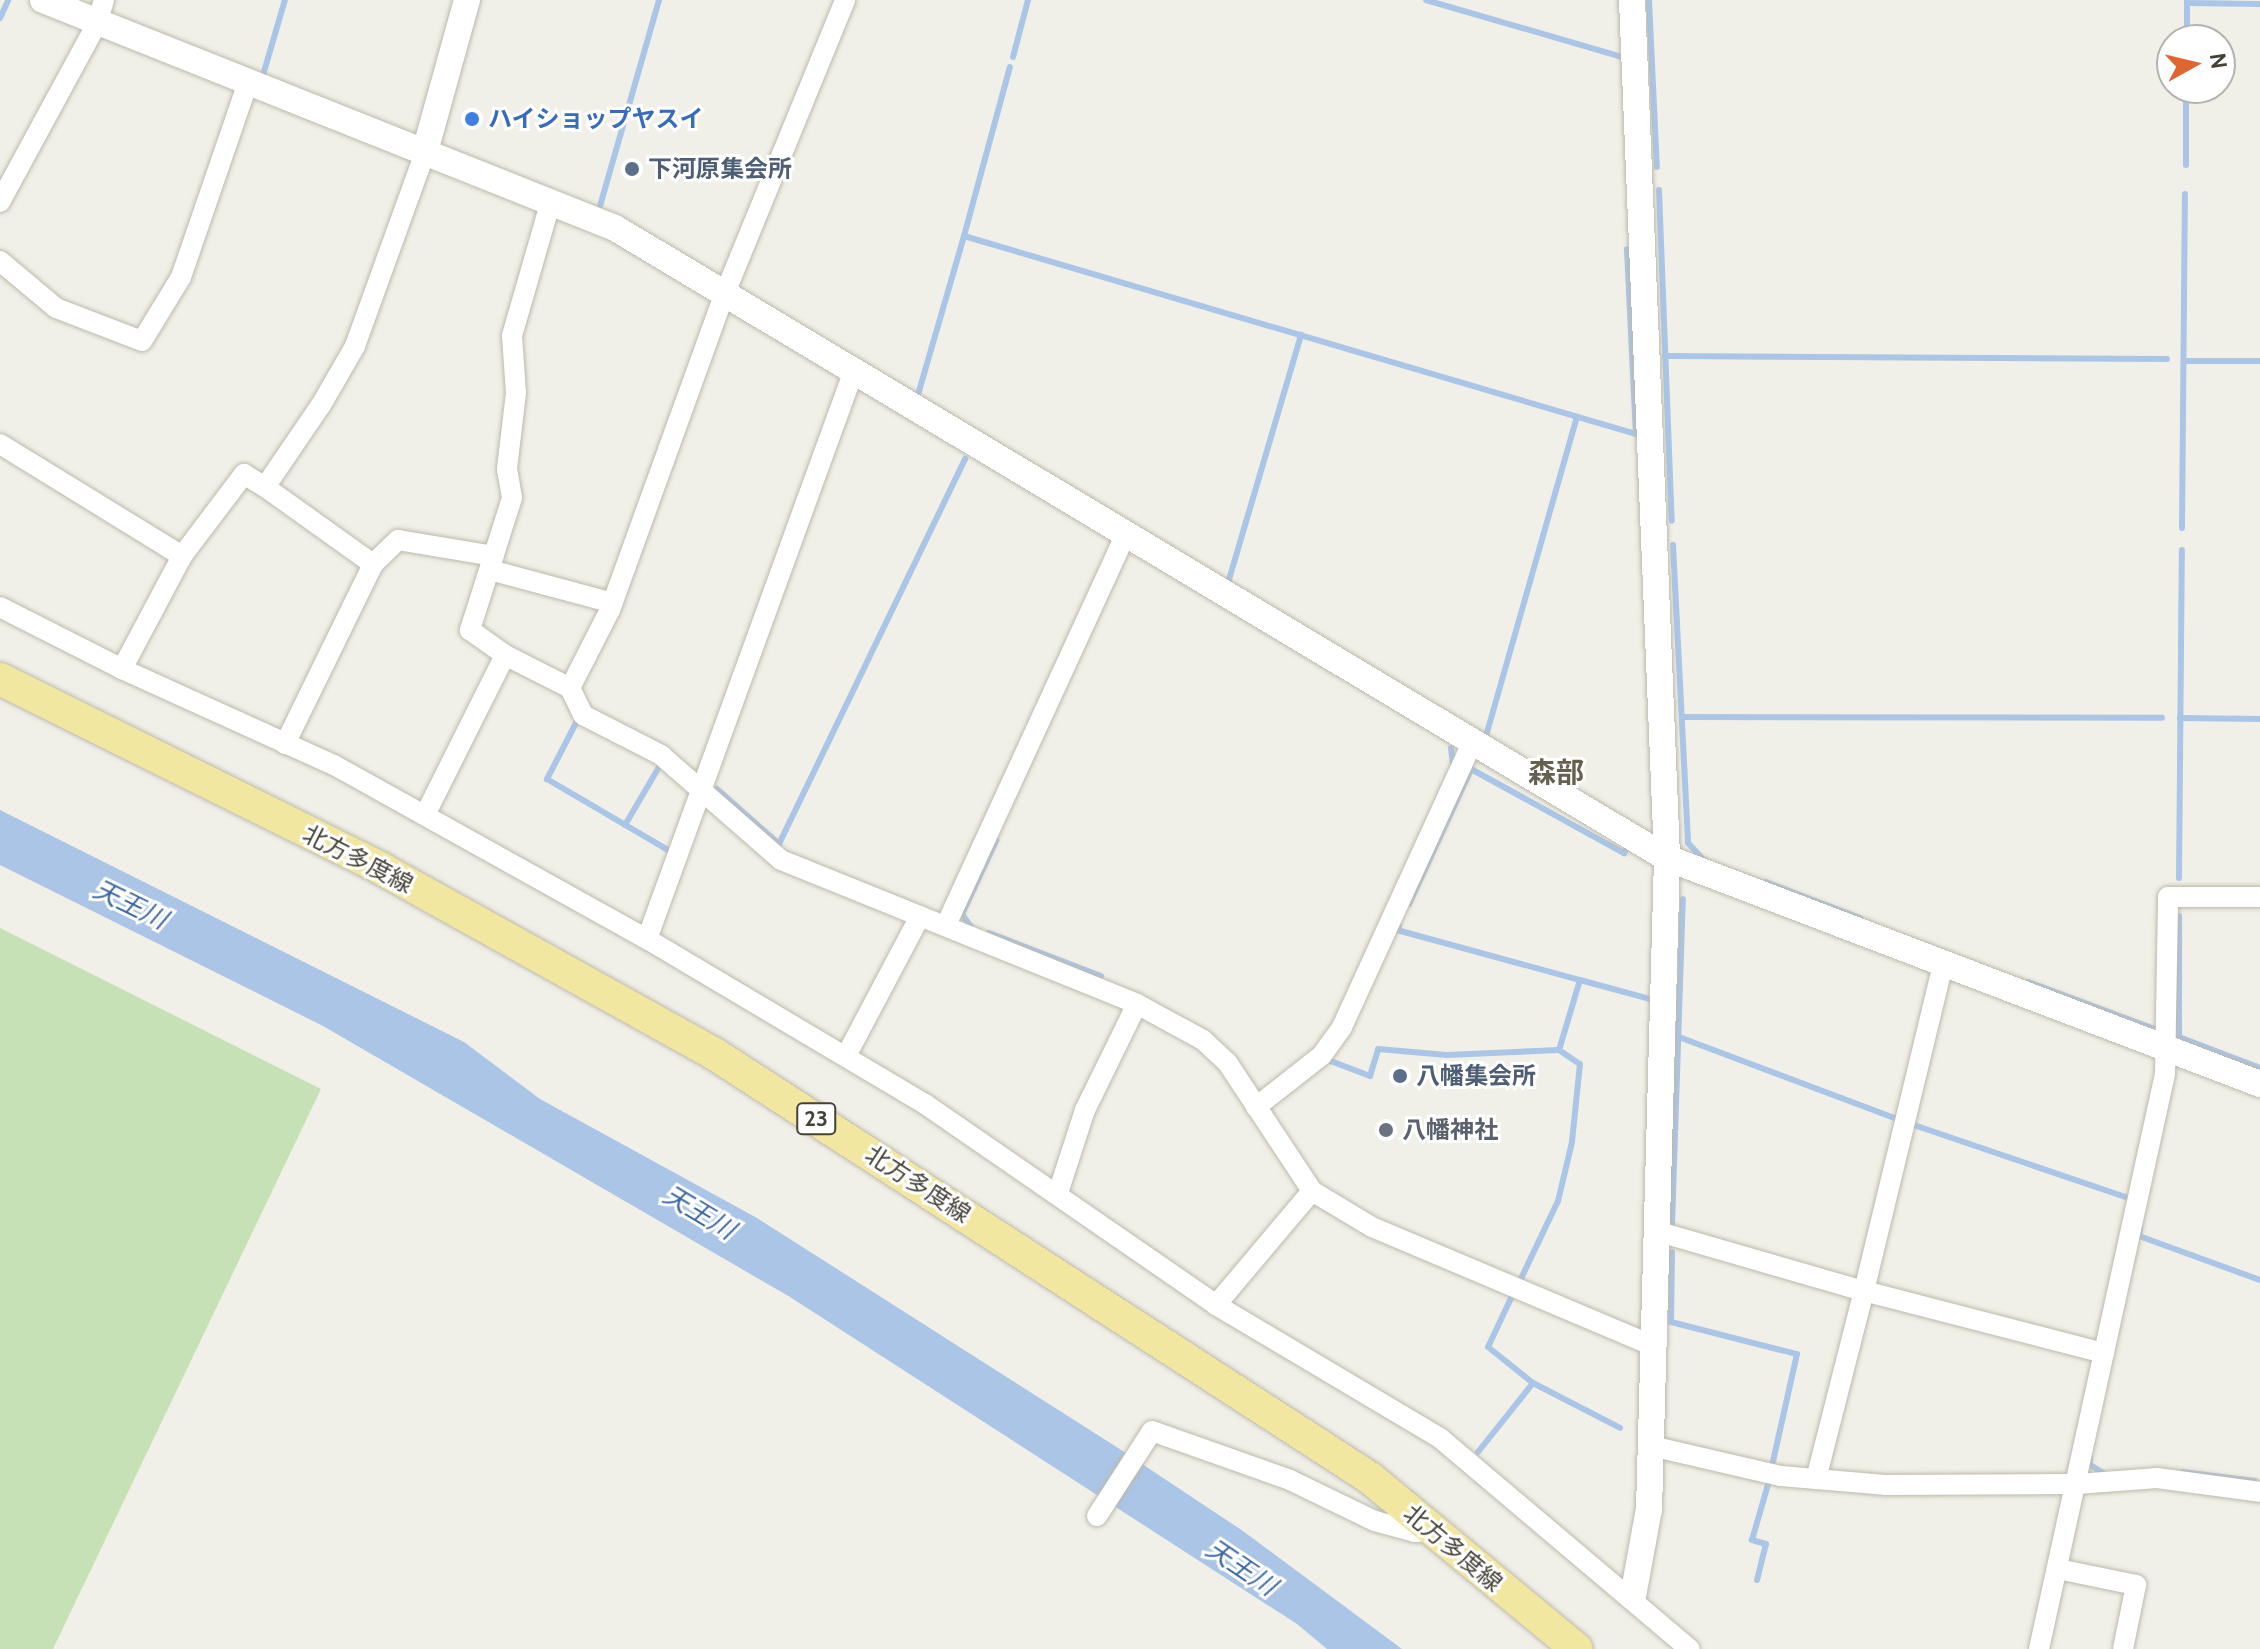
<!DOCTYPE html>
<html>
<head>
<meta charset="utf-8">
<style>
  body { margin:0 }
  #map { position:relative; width:2260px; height:1649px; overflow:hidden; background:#f1f0e8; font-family:Cabin,"Noto Sans JP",sans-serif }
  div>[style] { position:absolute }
  .green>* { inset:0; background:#c6e1b5 }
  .water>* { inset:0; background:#abc5e7 }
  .stream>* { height:6px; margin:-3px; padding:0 3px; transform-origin:3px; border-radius:3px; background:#abc5e7 }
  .roads { filter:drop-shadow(0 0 2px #bcb9ab) drop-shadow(0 0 2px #bcb9ab) }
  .minor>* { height:20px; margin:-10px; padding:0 10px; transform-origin:10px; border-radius:10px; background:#fff }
  .tertiary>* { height:26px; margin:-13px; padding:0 13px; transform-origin:13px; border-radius:13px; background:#fff }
  .primary>* { height:32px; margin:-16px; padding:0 16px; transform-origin:16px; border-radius:16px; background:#f2e7a0 }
  .dots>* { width:22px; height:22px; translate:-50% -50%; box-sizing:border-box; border:4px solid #fff; border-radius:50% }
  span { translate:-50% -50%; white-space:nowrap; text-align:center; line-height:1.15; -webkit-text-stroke:6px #fff; paint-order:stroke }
  .shield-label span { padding:2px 6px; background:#fff; border:2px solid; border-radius:6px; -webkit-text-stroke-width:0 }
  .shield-label { font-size:22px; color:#444137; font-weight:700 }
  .shop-label { font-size:24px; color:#366cbe; font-weight:700 }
  .left { translate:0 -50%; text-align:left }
  .service-label { font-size:24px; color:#4e5e75; font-weight:700 }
  .street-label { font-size:24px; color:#444137 }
  .worship-label { font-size:24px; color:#5b616d; font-weight:700 }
  .water-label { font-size:26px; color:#3e68a2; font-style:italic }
  .quarter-label { font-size:28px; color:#656050; font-weight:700 }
  .north { position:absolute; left:2156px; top:24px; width:80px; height:80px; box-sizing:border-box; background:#fff; border:2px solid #b4b3af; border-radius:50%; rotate:82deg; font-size:22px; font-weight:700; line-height:32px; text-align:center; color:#444137 }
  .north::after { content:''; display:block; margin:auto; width:28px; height:36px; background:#df6631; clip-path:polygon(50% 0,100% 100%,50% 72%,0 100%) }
</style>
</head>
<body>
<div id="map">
  <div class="green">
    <i style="clip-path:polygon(0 928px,321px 1089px,53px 1649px,0 1649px)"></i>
  </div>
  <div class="water">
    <i style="clip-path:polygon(0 810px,464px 1042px,540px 1099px,757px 1218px,1115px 1446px,1243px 1531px,1402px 1649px,1327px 1649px,1297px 1624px,790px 1297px,323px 1026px,0 865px)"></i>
  </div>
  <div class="stream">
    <i style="left:1426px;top:0;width:201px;rotate:16.2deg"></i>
    <i style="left:1649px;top:0;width:167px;rotate:87.3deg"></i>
    <i style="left:2187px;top:3px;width:73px;rotate:0.8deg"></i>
    <i style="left:0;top:18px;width:19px;rotate:-65deg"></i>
    <i style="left:2187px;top:40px;width:40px;rotate:-90deg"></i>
    <i style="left:1013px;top:57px;width:59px;rotate:-75.3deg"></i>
    <i style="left:263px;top:75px;width:78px;rotate:-73.7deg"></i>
    <i style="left:2186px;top:165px;width:77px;rotate:-90deg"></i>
    <i style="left:1659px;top:190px;width:331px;rotate:87.8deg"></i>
    <i style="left:600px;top:206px;width:214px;rotate:-74deg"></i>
    <i style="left:964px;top:236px;width:175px;rotate:-74.8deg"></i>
    <i style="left:1665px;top:356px;width:502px;rotate:0.34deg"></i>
    <i style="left:2184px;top:361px;width:76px"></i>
    <i style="left:917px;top:398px;width:169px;rotate:-73.8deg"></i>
    <i style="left:964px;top:236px;width:701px;rotate:16.42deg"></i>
    <i style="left:1636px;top:434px;width:185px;rotate:-92.8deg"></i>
    <i style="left:2182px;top:528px;width:334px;rotate:-89.5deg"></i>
    <i style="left:1673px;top:545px;width:298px;rotate:87.1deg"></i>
    <i style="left:1688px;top:843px;width:22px;rotate:47deg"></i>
    <i style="left:1228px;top:583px;width:259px;rotate:-73.6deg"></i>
    <i style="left:1682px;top:717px;width:480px;rotate:0.1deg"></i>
    <i style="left:2180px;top:718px;width:80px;rotate:0.7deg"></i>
    <i style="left:578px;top:719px;width:68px;rotate:117.3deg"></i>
    <i style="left:547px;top:779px;width:146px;rotate:30.4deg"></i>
    <i style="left:1486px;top:736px;width:332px;rotate:-74.1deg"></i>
    <i style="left:1451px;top:748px;width:16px;rotate:83deg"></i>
    <i style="left:717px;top:789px;width:83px;rotate:41.6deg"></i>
    <i style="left:779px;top:844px;width:428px;rotate:-64.2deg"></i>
    <i style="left:625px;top:825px;width:67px;rotate:-59.6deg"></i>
    <i style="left:2179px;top:878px;width:328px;rotate:-89.5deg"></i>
    <i style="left:1766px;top:882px;width:101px;rotate:21deg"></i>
    <i style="left:1409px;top:904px;width:149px;rotate:-65.3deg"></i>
    <i style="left:1471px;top:769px;width:175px;rotate:28.8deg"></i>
    <i style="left:1624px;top:853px;width:4px;rotate:-63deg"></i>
    <i style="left:2179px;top:916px;width:121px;rotate:90deg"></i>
    <i style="left:2179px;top:1037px;width:87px;rotate:20.9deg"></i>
    <i style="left:1399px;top:926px;width:4px;rotate:117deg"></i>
    <i style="left:1397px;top:930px;width:190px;rotate:15.3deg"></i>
    <i style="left:1580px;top:980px;width:73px;rotate:106.7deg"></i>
    <i style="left:1559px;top:1050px;width:25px;rotate:34deg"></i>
    <i style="left:1580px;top:1064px;width:78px;rotate:95.9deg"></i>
    <i style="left:1572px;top:1142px;width:61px;rotate:103.3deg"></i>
    <i style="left:1558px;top:1201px;width:93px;rotate:115.5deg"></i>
    <i style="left:971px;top:927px;width:16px;rotate:-125deg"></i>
    <i style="left:962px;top:914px;width:81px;rotate:-65deg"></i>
    <i style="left:989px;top:933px;width:120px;rotate:21deg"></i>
    <i style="left:1580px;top:980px;width:73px;rotate:15.2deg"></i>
    <i style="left:2028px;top:982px;width:141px;rotate:20.4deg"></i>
    <i style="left:1679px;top:1037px;width:233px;rotate:20.6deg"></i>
    <i style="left:1328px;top:1060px;width:45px;rotate:20.9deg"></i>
    <i style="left:1370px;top:1076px;width:28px;rotate:-73deg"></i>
    <i style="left:1378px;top:1049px;width:69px;rotate:5deg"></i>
    <i style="left:1447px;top:1055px;width:112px;rotate:-2.6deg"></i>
    <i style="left:1908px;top:1123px;width:232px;rotate:18.8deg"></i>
    <i style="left:1672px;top:1225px;width:326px;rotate:-88.1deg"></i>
    <i style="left:2140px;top:1228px;width:8px;rotate:97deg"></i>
    <i style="left:2139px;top:1236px;width:129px;rotate:20deg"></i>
    <i style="left:1672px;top:1252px;width:70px;rotate:90.8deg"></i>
    <i style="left:1671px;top:1322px;width:130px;rotate:14.3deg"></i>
    <i style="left:1797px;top:1354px;width:115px;rotate:102.6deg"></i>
    <i style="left:1512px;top:1296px;width:56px;rotate:115.2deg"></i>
    <i style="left:1488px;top:1347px;width:58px;rotate:38.7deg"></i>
    <i style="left:1533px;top:1383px;width:98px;rotate:27.3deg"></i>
    <i style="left:1478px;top:1452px;width:88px;rotate:-51.4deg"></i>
    <i style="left:2090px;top:1458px;width:6px;rotate:99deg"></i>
    <i style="left:2089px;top:1464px;width:17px;rotate:33deg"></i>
    <i style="left:2182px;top:1472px;width:73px;rotate:7.1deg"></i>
    <i style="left:1757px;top:1580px;width:37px;rotate:-76deg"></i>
    <i style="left:1766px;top:1544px;width:15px;rotate:-164deg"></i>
    <i style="left:1752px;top:1540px;width:61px;rotate:-73.9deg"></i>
  </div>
  <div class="roads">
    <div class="minor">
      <i style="left:0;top:202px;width:204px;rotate:-61.5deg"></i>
      <i style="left:97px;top:23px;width:24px;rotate:-73deg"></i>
      <i style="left:550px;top:204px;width:137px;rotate:106.1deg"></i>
      <i style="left:512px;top:336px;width:57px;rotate:86deg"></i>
      <i style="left:516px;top:393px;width:77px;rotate:96.8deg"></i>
      <i style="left:507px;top:469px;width:29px;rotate:80deg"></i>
      <i style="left:512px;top:498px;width:139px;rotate:107.7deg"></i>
      <i style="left:470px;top:630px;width:43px;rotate:35.5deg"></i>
      <i style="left:505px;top:655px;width:73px;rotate:26.9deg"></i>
      <i style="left:570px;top:688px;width:30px;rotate:64deg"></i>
      <i style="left:583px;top:715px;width:88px;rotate:27.1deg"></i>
      <i style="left:661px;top:755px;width:159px;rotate:41.2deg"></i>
      <i style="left:781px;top:860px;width:384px;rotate:22deg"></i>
      <i style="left:1137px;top:1004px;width:75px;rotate:28.6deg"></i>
      <i style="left:1203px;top:1040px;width:33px;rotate:43deg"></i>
      <i style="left:1227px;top:1062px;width:154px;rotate:56.6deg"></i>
      <i style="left:1312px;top:1191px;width:70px;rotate:31deg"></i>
      <i style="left:1372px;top:1227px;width:306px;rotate:22.9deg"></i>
      <i style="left:0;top:261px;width:73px;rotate:40deg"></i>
      <i style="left:56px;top:308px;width:92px;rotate:21deg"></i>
      <i style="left:142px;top:341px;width:75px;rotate:-58.6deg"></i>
      <i style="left:181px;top:277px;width:203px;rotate:-71deg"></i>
      <i style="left:0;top:444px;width:214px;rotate:31.6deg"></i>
      <i style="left:265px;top:487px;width:133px;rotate:35.5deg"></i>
      <i style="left:490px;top:570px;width:127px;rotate:15deg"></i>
      <i style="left:0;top:607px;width:137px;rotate:26.9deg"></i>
      <i style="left:122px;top:669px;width:233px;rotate:24.4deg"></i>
      <i style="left:334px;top:765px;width:358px;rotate:29.1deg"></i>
      <i style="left:647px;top:939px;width:323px;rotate:30.7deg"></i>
      <i style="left:925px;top:1104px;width:354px;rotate:34.6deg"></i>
      <i style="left:1216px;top:1305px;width:261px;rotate:30.7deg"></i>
      <i style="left:1440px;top:1438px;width:327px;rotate:40.2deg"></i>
      <i style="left:122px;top:669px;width:128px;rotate:-62deg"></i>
      <i style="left:182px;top:556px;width:103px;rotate:-52.9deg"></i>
      <i style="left:244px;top:474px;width:25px;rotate:32deg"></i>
      <i style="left:265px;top:487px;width:99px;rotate:-55.7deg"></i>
      <i style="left:321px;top:405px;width:68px;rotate:-60deg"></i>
      <i style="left:355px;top:346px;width:203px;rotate:-70.1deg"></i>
      <i style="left:570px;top:688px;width:88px;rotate:-62.9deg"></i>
      <i style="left:610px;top:610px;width:337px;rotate:-70.1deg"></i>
      <i style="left:725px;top:293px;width:317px;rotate:-67.7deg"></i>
      <i style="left:285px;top:744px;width:200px;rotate:-63.9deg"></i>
      <i style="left:373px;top:564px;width:35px;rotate:-44deg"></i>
      <i style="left:398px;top:540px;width:97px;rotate:9.5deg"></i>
      <i style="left:425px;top:815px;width:179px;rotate:-63.4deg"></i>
      <i style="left:946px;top:925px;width:428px;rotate:-65.3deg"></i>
      <i style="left:647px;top:939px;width:602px;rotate:-70deg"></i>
      <i style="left:846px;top:1056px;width:158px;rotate:-62.1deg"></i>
      <i style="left:1256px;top:1107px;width:84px;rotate:-38.2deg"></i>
      <i style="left:1322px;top:1055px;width:34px;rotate:-54deg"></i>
      <i style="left:1342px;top:1027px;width:312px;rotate:-65.4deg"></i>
      <i style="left:1058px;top:1193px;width:87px;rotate:-72deg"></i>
      <i style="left:1085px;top:1110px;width:118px;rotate:-63.9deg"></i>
      <i style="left:1659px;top:1232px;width:213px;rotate:16.1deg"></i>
      <i style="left:1864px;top:1291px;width:336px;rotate:-76.4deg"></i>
      <i style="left:1216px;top:1305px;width:149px;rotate:-49.9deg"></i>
      <i style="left:1651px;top:1446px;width:133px;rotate:13deg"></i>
      <i style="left:1781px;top:1476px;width:104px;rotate:4.9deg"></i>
      <i style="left:1885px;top:1485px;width:192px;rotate:-0.3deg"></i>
      <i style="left:2077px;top:1484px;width:80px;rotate:-4.3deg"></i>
      <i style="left:2157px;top:1478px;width:104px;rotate:7.7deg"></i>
      <i style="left:1816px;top:1479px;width:194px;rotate:-75.7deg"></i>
      <i style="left:1864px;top:1291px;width:248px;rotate:14.5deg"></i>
      <i style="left:1097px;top:1516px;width:101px;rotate:-57.1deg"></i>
      <i style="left:1152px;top:1431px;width:146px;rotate:19.5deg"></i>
      <i style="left:1290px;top:1480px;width:94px;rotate:25.8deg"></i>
      <i style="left:1375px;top:1521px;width:41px;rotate:15.4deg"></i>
      <i style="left:1415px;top:1532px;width:17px;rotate:-3deg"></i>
      <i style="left:2058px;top:1569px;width:80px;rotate:11.6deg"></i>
      <i style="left:2136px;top:1585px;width:65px;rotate:101.5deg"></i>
      <i style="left:2039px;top:1649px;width:589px;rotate:-77.64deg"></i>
      <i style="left:2165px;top:1074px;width:177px;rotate:-89deg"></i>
      <i style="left:2168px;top:897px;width:92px"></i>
    </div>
    <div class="tertiary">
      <i style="left:43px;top:0;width:616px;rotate:21.73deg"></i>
      <i style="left:615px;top:228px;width:1226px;rotate:30.92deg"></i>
      <i style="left:1667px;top:858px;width:635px;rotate:20.86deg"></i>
      <i style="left:1632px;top:0;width:859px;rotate:87.66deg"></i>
      <i style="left:1667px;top:858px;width:651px;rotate:91.58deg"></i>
      <i style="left:1649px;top:1509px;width:88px;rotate:100.4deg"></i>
      <i style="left:424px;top:155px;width:161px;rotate:-74.5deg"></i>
    </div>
    <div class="primary">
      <i style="left:0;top:679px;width:427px;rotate:26.4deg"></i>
      <i style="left:382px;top:869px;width:379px;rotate:29.1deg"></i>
      <i style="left:713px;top:1053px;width:782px;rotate:32.9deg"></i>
      <i style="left:1370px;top:1478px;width:268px;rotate:39.6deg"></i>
    </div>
  </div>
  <div class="dots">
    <i style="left:472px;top:119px;background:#3f7fe0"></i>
    <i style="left:632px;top:169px;background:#5c6f8a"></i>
    <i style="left:1400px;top:1076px;background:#5c6f8a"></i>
    <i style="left:1386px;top:1130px;background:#6b7280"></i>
  </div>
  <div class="shield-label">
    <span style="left:816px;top:1119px">23</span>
  </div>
  <div class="shop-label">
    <span class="left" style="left:488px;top:119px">ハイショップヤスイ</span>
  </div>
  <div class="service-label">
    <span class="left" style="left:648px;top:169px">下河原集会所</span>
    <span class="left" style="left:1416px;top:1076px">八幡集会所</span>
  </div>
  <div class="street-label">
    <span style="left:358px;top:859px;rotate:27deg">北方多度線</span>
    <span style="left:918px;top:1184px;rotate:33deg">北方多度線</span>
    <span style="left:1453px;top:1548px;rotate:40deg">北方多度線</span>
  </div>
  <div class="worship-label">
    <span class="left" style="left:1402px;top:1130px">八幡神社</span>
  </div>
  <div class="water-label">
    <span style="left:130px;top:905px;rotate:26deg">天王川</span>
    <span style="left:699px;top:1213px;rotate:31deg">天王川</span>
    <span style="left:1241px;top:1568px;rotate:34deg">天王川</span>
  </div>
  <div class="quarter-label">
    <span style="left:1556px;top:772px">森部</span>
  </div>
  <div class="north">N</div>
</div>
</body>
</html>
